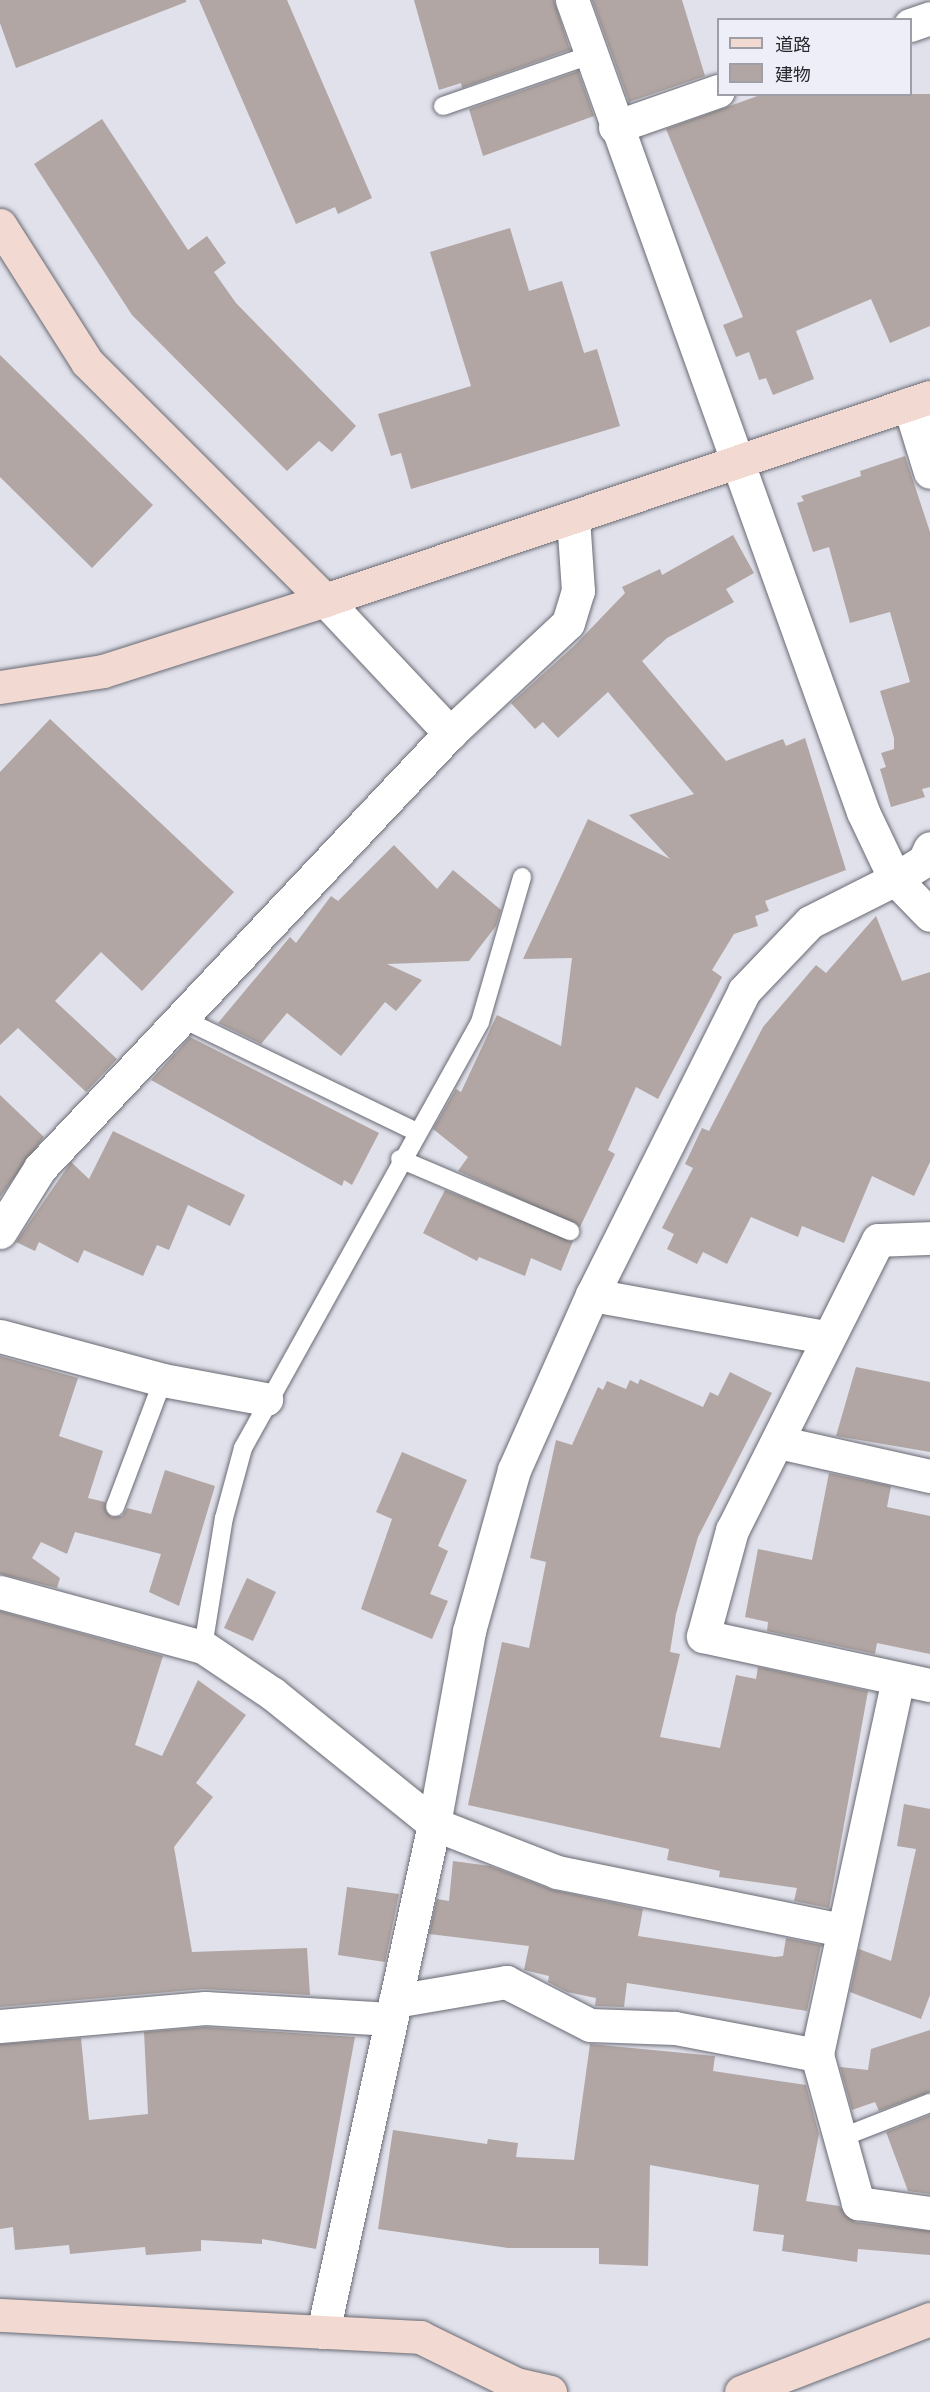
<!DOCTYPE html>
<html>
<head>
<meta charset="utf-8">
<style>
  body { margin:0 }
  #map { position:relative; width:930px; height:2392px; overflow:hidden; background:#e0e1eb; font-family:"Zilla Slab","Noto Sans JP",serif }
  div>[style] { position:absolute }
  .building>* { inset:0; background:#b1a6a3 }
  .roads { filter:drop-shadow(0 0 2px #696a73) drop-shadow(0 0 2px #696a73) }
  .lane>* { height:18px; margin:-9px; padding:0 9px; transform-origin:9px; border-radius:9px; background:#fff }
  .street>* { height:33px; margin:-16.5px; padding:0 16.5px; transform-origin:16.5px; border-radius:16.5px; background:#fff }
  .secondary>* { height:33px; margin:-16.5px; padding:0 16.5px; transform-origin:16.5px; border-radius:16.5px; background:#f2dad2 }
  span { translate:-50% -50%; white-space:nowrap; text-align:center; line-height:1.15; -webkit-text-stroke:4.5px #edeef8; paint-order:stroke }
  .legend { position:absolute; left:717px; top:18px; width:195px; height:78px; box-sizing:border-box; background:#edeef8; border:2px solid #9e9fa6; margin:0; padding:8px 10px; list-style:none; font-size:18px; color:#27282b }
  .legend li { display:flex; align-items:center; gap:12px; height:30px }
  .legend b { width:30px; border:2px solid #9e9fa6 }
</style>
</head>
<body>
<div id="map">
  <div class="building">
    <i style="clip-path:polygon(0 0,186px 0,186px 2px,16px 68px,0 23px)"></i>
    <i style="clip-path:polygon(199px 0,287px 0,372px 198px,338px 214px,335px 207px,296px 224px)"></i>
    <i style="clip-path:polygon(414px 0,554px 0,570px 50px,462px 88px,461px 83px,439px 90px)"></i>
    <i style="clip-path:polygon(592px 0,682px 0,705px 76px,629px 102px)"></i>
    <i style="clip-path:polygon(578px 71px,594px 116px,483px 156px,469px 109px)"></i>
    <i style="clip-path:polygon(763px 94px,930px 94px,930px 326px,890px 343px,871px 299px,796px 331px,814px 379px,773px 395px,766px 378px,759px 380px,749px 352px,736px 357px,723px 325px,743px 317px,666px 129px)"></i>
    <i style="clip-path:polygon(102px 119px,188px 250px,207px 236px,226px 263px,214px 272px,236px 303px,356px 426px,332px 452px,319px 441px,287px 471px,132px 315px,34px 164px)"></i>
    <i style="clip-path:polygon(510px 228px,529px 291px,562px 281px,584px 353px,597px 349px,620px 426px,411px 489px,401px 453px,391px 456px,378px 414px,471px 386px,430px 252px)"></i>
    <i style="clip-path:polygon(0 355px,153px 505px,92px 568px,0 477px)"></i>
    <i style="clip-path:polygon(905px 456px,930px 532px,930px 787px,922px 789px,925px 797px,891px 807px,880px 769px,886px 767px,881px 753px,894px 749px,894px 738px,880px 691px,910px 682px,890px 612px,850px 623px,829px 547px,813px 552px,797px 503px,804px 501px,801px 496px,861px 476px,860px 471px)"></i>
    <i style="clip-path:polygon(733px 535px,754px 573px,726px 589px,734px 602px,667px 638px,642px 661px,726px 761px,783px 739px,786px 746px,805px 738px,846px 870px,765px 901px,769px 911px,755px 916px,758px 926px,734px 934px,712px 970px,722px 977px,658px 1099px,636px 1087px,608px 1150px,615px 1154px,580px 1227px,458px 1171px,468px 1157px,433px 1129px,456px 1089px,461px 1092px,497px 1015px,561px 1046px,572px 958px,523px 959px,588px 819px,670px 859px,629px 815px,694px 794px,608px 692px,558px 738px,543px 722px,535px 729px,511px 703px,574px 646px,625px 593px,622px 587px,660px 569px,662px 575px)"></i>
    <i style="clip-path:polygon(50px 719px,234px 892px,142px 991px,101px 952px,55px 1001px,117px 1059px,86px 1092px,18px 1028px,0 1045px,0 772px)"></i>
    <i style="clip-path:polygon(394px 845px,437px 889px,453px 870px,501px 910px,496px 926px,469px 961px,387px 964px,422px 980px,396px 1011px,385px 1002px,341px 1056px,287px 1013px,261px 1044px,218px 1023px,290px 937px,296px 943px,331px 896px,338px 901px)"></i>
    <i style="clip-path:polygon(876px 916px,902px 981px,930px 972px,930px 1162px,914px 1196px,872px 1176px,844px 1243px,802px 1226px,798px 1237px,751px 1217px,727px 1264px,703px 1252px,697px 1264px,667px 1249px,674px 1234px,662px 1228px,693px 1168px,685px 1164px,702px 1128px,709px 1131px,763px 1027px,816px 965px,826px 973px)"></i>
    <i style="clip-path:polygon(190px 1037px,379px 1133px,352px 1185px,344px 1180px,342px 1186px,151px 1080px)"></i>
    <i style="clip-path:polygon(0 1095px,44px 1137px,0 1197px)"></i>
    <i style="clip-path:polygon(113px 1131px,245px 1195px,230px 1226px,188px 1205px,169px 1250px,157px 1245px,143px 1276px,84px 1250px,78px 1263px,39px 1242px,35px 1251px,16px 1242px,71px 1162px,89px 1179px)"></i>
    <i style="clip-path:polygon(445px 1190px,573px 1241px,561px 1271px,531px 1258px,525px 1276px,479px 1257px,477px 1261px,423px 1233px)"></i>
    <i style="clip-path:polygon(0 1356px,78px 1378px,59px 1436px,103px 1451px,88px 1498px,105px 1502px,111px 1517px,122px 1516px,127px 1508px,151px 1514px,165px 1470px,215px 1486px,179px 1606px,149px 1592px,161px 1554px,75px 1532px,67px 1554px,41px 1542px,32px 1558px,60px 1578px,57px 1588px,0 1574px)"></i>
    <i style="clip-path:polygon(856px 1367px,930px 1382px,930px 1452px,836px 1436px)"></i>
    <i style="clip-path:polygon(730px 1372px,772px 1393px,698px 1537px,676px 1614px,670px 1652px,680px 1654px,660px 1737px,720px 1748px,736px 1675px,756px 1679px,758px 1667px,868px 1691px,829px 1908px,794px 1901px,797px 1888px,719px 1877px,720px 1871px,667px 1860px,669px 1849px,468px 1805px,502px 1642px,529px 1648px,546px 1562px,530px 1558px,556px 1440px,572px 1445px,598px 1387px,603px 1390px,607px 1381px,626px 1389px,630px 1380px,638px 1384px,640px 1379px,703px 1407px,710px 1392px,718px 1396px)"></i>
    <i style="clip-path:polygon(402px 1452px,467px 1480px,438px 1546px,448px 1551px,430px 1594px,448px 1601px,432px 1639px,361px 1609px,392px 1519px,376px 1512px)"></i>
    <i style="clip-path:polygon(829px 1473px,891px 1486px,887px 1507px,930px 1516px,930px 1654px,877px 1643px,875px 1654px,767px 1631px,768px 1622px,745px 1617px,758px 1549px,812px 1560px)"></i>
    <i style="clip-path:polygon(247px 1578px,276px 1592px,253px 1641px,224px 1628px)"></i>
    <i style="clip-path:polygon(0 1611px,163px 1656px,135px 1745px,162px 1756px,198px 1680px,246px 1715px,196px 1783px,213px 1797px,174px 1847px,192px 1952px,307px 1948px,310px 1995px,203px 1989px,0 2007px)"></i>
    <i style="clip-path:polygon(904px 1804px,930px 1809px,930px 1995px,921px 2019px,850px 1992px,859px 1949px,891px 1961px,916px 1849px,897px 1846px)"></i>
    <i style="clip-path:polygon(453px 1861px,490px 1866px,553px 1890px,643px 1909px,638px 1936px,775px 1957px,783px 1956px,786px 1938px,821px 1945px,807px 2011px,627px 1983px,624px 2007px,595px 2006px,596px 1998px,567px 1992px,548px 1982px,549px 1976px,524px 1970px,529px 1946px,429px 1934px,437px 1899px,449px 1901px)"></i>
    <i style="clip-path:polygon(347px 1887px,399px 1894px,385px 1962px,338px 1955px)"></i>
    <i style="clip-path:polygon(205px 2027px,355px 2037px,316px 2249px,262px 2239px,262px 2244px,201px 2240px,201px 2251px,146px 2255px,145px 2247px,70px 2254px,69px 2245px,15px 2250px,13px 2227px,0 2229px,0 2044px,81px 2038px,89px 2120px,148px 2114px,144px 2032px)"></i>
    <i style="clip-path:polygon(930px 2030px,930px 2092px,879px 2111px,875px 2102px,852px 2110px,840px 2067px,868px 2070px,871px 2049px)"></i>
    <i style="clip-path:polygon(590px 2044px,715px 2056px,713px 2071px,806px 2085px,819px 2134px,806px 2201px,839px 2206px,855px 2222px,930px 2231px,930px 2255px,858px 2249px,857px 2262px,782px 2251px,784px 2235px,753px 2231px,759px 2185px,650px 2165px,648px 2266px,599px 2264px,599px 2248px,508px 2248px,378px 2229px,393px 2130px,487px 2144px,488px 2139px,518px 2143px,516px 2157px,574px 2160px)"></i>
    <i style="clip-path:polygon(930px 2115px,930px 2194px,908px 2191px,886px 2132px)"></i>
  </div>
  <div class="roads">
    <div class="lane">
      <i style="left:443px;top:106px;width:156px;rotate:-19.1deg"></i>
      <i style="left:181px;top:1018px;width:260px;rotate:25.8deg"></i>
      <i style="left:400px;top:1159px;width:185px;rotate:23deg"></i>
      <i style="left:115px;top:1507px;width:136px;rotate:-69.3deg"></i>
      <i style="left:203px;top:1647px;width:131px;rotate:-80.8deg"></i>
      <i style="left:224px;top:1518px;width:73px;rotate:-74.8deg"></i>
      <i style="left:243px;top:1448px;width:487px;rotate:-60.9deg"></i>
      <i style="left:480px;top:1022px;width:151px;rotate:-73.8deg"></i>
      <i style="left:840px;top:2138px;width:97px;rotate:-21.3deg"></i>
    </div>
    <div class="street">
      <i style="left:572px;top:0;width:863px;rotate:70.28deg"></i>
      <i style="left:863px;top:812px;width:74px;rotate:64.5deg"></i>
      <i style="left:895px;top:879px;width:50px;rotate:45.8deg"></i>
      <i style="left:910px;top:25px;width:21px;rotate:-19deg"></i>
      <i style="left:615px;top:127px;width:109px;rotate:-19.3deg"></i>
      <i style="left:909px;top:404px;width:71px;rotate:72.8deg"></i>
      <i style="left:325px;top:600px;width:183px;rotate:46.8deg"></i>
      <i style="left:0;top:1232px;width:75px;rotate:-58deg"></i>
      <i style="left:40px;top:1168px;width:598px;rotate:-46.69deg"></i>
      <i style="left:450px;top:733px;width:161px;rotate:-43deg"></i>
      <i style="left:568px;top:623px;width:34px;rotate:-73deg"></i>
      <i style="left:578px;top:591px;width:74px;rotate:-93.9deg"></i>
      <i style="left:930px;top:1238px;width:52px;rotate:177.8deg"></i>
      <i style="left:878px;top:1240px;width:325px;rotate:116.7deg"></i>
      <i style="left:732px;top:1530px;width:110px;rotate:105.3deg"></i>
      <i style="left:703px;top:1636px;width:232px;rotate:12.2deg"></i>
      <i style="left:592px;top:1295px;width:237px;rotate:10.2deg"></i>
      <i style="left:0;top:1336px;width:169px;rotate:15.1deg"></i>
      <i style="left:163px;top:1380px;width:105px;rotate:10.5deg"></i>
      <i style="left:778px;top:1442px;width:156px;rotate:12.6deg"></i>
      <i style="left:0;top:1592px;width:210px;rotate:15.2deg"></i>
      <i style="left:203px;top:1647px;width:84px;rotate:33.9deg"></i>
      <i style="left:273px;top:1694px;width:207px;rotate:38.9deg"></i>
      <i style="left:434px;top:1824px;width:132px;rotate:21.3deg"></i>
      <i style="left:557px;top:1872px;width:290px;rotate:11.5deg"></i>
      <i style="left:898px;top:1679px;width:385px;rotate:102.2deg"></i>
      <i style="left:817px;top:2055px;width:154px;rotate:74.5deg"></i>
      <i style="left:858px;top:2203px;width:73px;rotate:7.9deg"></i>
      <i style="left:395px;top:2001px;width:113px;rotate:-9.7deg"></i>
      <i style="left:506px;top:1982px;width:94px;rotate:27.1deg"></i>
      <i style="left:590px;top:2025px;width:85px;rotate:2deg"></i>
      <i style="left:675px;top:2028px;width:145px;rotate:10.8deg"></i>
      <i style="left:0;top:2026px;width:206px;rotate:-5deg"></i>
      <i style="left:205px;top:2008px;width:186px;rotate:3.4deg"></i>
      <i style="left:323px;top:2332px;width:520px;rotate:-77.67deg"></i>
      <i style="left:434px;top:1824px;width:196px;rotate:-79.7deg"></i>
      <i style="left:469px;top:1631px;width:167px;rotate:-74.4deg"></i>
      <i style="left:514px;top:1470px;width:192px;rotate:-66deg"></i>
      <i style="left:592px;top:1295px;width:340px;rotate:-63.4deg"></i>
      <i style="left:744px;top:991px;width:95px;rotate:-46.3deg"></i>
      <i style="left:810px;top:922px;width:95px;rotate:-26.8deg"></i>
      <i style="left:895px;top:879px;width:34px;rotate:-32deg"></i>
      <i style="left:924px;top:861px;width:14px;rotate:-65deg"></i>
    </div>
    <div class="secondary">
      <i style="left:0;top:225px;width:162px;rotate:57.6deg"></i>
      <i style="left:87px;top:362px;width:337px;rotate:45deg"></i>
      <i style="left:325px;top:600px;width:638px;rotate:-18.55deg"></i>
      <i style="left:0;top:687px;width:104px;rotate:-8.8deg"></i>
      <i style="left:103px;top:671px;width:233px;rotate:-17.7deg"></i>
      <i style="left:0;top:2315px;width:421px;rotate:3deg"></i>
      <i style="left:420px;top:2337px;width:107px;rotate:26.1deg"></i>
      <i style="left:516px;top:2384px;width:35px;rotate:13deg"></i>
      <i style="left:741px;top:2392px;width:203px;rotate:-21.1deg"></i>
    </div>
  </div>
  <ul class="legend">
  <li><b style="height:8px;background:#f2dad2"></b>道路</li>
  <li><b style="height:16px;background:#b1a6a3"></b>建物</li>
  </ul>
</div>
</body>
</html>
